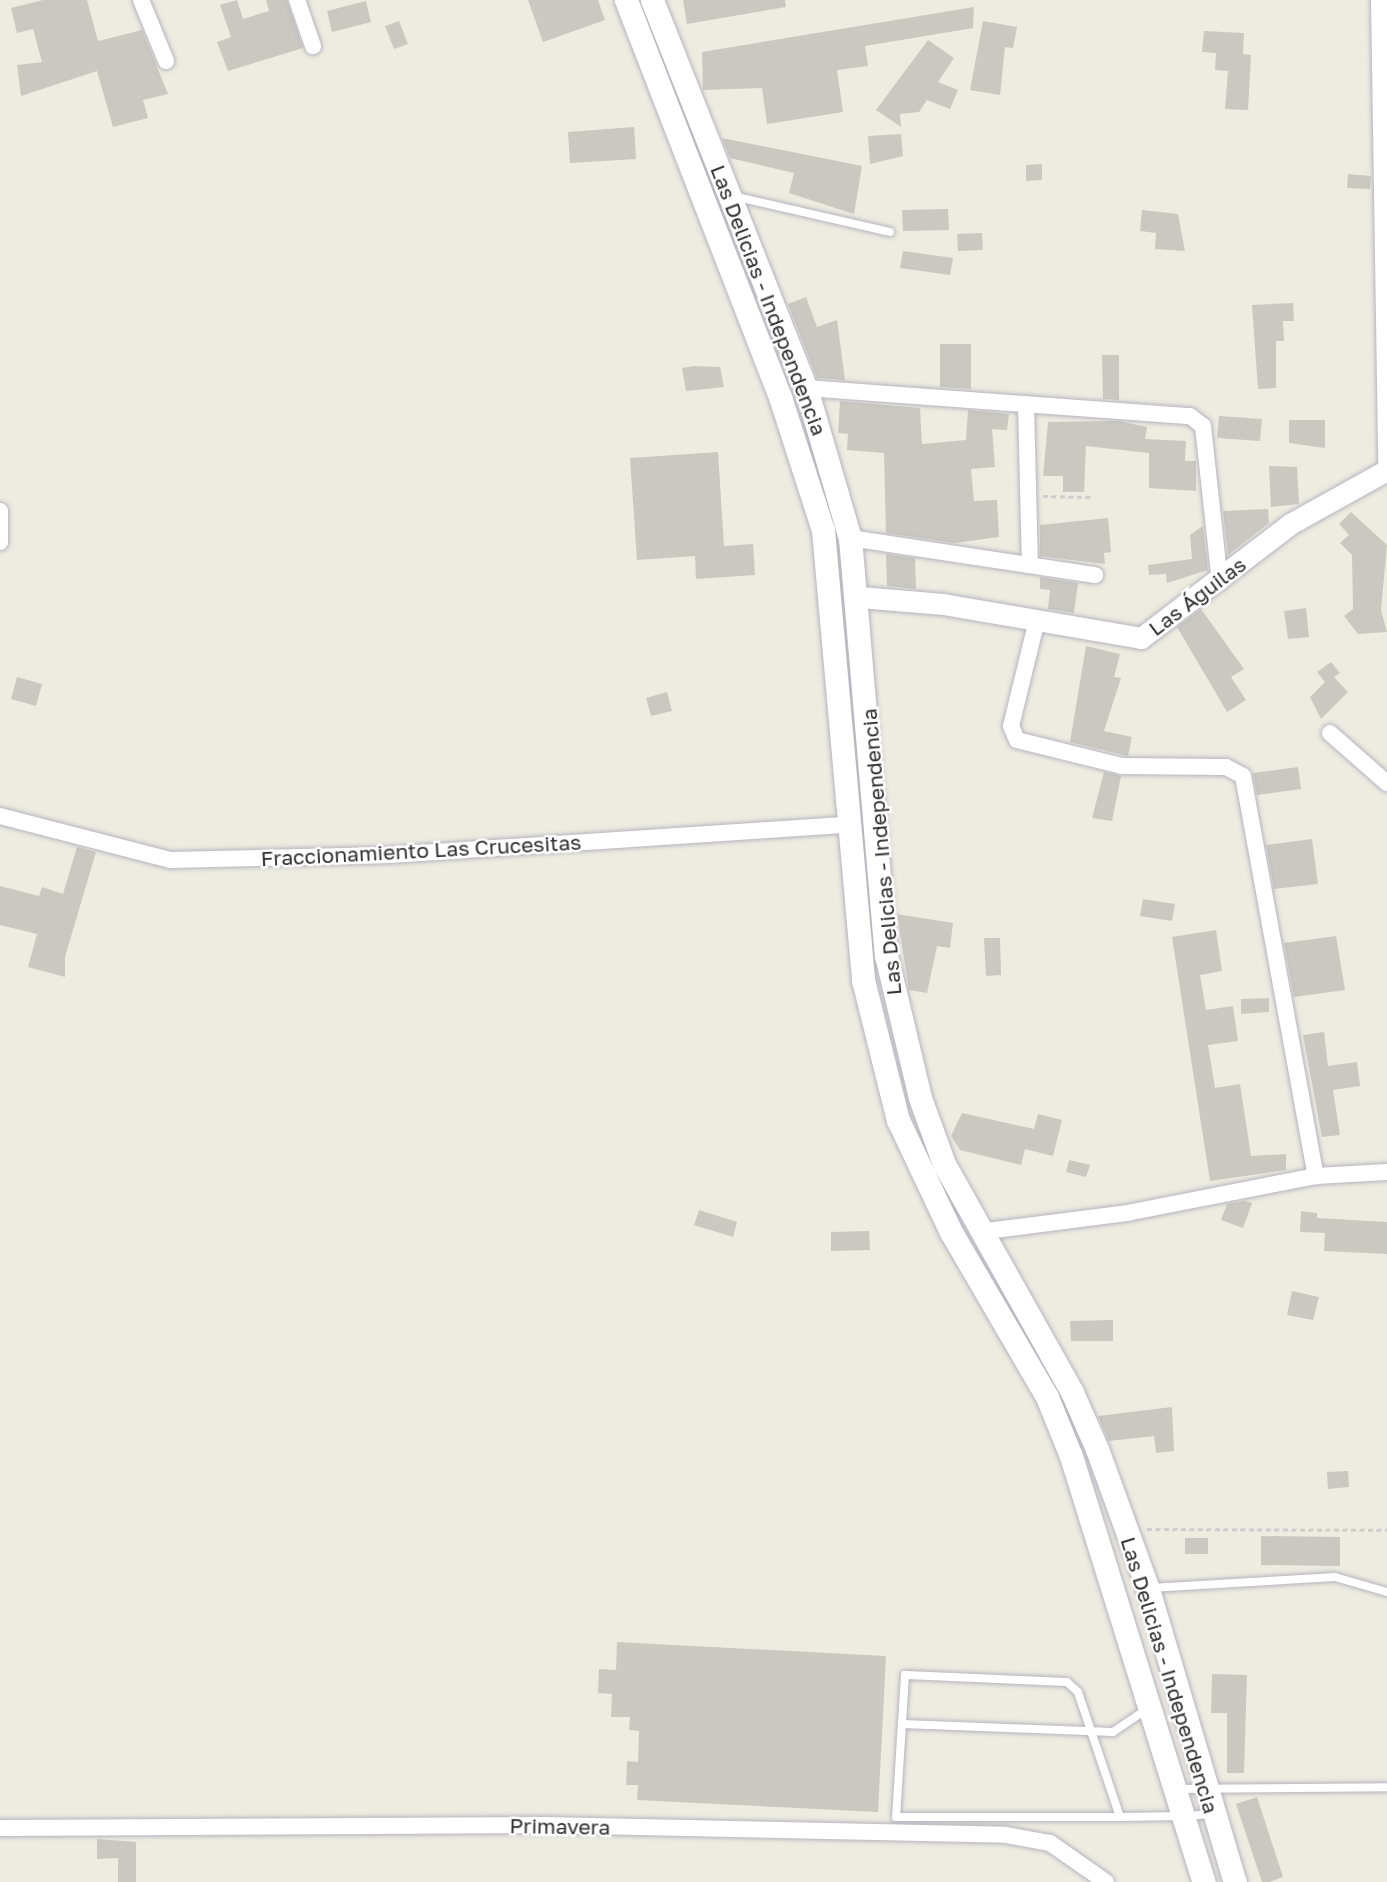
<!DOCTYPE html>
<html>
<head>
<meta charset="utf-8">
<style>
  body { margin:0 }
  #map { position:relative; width:1387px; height:1882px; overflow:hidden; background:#eeece0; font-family:"Golos Text",sans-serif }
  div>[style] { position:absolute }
  .building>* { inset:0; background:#cac8c0 }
  .path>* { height:2.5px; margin-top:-1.25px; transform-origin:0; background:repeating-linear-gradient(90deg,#cdcdcd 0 5px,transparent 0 8.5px) }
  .roads { filter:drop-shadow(0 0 2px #b5b4c0) drop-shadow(0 0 2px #b5b4c0) }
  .service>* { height:8px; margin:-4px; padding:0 4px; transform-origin:4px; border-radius:4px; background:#fff }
  .minor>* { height:16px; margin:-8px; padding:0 8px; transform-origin:8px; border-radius:8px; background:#fff }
  .tertiary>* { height:21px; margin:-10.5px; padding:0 10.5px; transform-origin:10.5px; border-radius:10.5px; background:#fff }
  .secondary>* { height:23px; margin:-11.5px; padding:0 11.5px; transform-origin:11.5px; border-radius:11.5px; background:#fff }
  span { translate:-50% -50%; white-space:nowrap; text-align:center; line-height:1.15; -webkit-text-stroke:5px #fff; paint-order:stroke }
  .street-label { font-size:21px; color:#2d2d2d }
</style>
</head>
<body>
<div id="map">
  <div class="building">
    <i style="clip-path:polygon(43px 0,87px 0,98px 41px,142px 30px,168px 94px,143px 100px,148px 118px,113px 127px,97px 71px,21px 96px,17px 65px,42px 62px,33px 29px,17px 33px,11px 8px)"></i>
    <i style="clip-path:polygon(237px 0,243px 19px,269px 11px,266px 0,287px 0,303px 48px,228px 71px,217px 42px,231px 37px,220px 5px)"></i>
    <i style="clip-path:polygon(528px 0,598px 0,605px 20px,543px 42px)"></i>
    <i style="clip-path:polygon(683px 0,785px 0,786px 7px,687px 24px)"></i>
    <i style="clip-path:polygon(366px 1px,371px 22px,332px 32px,327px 11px)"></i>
    <i style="clip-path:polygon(974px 7px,973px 28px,865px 46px,868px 66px,837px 70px,843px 112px,767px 124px,762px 88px,703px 90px,702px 52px)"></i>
    <i style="clip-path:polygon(399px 21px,408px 44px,394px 49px,385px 26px)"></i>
    <i style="clip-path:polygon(983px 21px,1017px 27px,1013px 48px,1005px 47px,1000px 95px,970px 90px)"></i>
    <i style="clip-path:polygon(1204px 31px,1244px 33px,1243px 54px,1251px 55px,1248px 110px,1225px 109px,1228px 71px,1215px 70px,1216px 53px,1202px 52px)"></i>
    <i style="clip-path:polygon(928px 40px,954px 58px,938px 82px,958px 90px,950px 109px,927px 100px,919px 112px,900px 114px,901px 127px,876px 110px)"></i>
    <i style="clip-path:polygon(634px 127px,636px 159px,570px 163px,568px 132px)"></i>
    <i style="clip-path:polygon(901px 134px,903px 156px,870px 164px,868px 136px)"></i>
    <i style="clip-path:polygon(722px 138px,862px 166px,854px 214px,789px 193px,794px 173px,730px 158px)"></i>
    <i style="clip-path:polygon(1042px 164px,1042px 180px,1026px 181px,1026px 165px)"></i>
    <i style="clip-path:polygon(1348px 174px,1371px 176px,1370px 189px,1347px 188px)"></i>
    <i style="clip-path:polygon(948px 209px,949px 230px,903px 231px,902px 210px)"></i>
    <i style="clip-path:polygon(1142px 210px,1178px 214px,1185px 251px,1155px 249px,1156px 233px,1140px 231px)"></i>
    <i style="clip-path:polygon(982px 233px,983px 250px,958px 251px,957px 234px)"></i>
    <i style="clip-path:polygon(903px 251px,953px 258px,950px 275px,900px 268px)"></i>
    <i style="clip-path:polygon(806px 297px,817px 327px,837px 320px,845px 380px,817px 378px,788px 304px)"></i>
    <i style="clip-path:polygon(1293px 303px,1294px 321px,1283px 321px,1284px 341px,1276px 341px,1276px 388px,1258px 389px,1252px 305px)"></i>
    <i style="clip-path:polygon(940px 344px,971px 344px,971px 389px,940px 387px)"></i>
    <i style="clip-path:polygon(1102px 355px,1119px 355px,1119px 400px,1103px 399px)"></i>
    <i style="clip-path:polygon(694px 366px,720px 367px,724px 387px,686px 391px,682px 368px)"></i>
    <i style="clip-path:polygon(840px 401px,920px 408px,922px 444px,966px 440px,968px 410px,1009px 414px,1007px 430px,992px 429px,995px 467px,971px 469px,974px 501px,997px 500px,999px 537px,955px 543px,886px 533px,884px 453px,847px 450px,848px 434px,838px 433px)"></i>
    <i style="clip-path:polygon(1219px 416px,1262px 419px,1260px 441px,1217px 438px)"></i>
    <i style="clip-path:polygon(1289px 420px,1325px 420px,1325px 448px,1289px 443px)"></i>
    <i style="clip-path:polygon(1118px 421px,1147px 427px,1145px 439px,1186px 441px,1185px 461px,1196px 461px,1196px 491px,1149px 488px,1149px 453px,1086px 446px,1084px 492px,1063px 492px,1063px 476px,1043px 476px,1048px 422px)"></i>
    <i style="clip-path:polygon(718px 452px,724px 546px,753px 544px,755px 575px,696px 579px,695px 556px,637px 560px,630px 458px)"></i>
    <i style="clip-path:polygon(1269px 466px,1297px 467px,1299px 504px,1271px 507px)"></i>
    <i style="clip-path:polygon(1268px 509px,1269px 523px,1228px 555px,1223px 511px)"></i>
    <i style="clip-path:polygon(1351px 512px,1387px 545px,1381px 610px,1387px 632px,1358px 634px,1344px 616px,1353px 609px,1352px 555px,1340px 543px,1349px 535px,1339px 524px)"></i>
    <i style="clip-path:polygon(1108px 518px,1111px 552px,1104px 553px,1105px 564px,1040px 556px,1040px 525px)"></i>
    <i style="clip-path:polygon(1203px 526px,1208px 570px,1167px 583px,1166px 574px,1149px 575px,1148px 565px,1192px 559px,1190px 535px)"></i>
    <i style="clip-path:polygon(886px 554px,915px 558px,916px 589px,887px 586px)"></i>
    <i style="clip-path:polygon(1040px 577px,1078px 583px,1074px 613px,1048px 609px,1050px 590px,1040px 589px)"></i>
    <i style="clip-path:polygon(1306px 608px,1309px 637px,1288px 639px,1284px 611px)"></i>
    <i style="clip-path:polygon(1201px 609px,1244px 669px,1231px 677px,1246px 700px,1227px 712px,1177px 627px)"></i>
    <i style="clip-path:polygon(1086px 646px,1120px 654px,1114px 677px,1121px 678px,1104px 731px,1132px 737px,1128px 756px,1070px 742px)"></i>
    <i style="clip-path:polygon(1331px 662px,1340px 673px,1334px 677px,1348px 692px,1321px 719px,1310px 697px,1325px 682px,1317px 672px)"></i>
    <i style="clip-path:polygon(17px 677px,42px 684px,36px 706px,11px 699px)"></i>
    <i style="clip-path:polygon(667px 692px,672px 711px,651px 716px,646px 698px)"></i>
    <i style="clip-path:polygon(1298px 767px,1301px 789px,1257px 795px,1253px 773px)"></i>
    <i style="clip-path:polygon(1104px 772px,1121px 776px,1112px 821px,1092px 818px)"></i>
    <i style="clip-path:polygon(1312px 839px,1318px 884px,1274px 889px,1266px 845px)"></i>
    <i style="clip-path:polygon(77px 847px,96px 852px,65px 957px,65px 977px,28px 967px,37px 934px,0 925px,0 886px,39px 896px,42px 887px,63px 894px)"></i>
    <i style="clip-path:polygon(1143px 899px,1175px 904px,1172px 921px,1140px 916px)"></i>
    <i style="clip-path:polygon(897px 914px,953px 923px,950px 948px,937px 946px,927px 993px,909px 990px)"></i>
    <i style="clip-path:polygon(1216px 930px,1222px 971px,1200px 975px,1206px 1010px,1233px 1006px,1238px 1041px,1208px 1045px,1215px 1088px,1240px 1084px,1251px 1156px,1286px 1154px,1286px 1170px,1210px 1181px,1172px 937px)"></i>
    <i style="clip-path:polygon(1336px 936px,1345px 990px,1294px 997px,1284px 943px)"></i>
    <i style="clip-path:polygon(984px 938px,1000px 938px,1001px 975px,986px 976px)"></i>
    <i style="clip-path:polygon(1269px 998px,1269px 1012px,1241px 1014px,1241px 999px)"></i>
    <i style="clip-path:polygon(1324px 1032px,1328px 1066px,1357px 1062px,1360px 1086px,1333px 1090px,1340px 1135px,1322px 1137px,1303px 1035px)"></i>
    <i style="clip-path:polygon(962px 1113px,1034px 1129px,1038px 1114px,1062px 1120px,1053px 1156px,1025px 1149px,1021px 1165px,960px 1150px,951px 1136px)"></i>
    <i style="clip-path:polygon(1069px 1160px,1090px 1165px,1086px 1177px,1066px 1172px)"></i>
    <i style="clip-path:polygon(1245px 1201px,1252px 1203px,1243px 1228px,1221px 1220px,1227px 1204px)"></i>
    <i style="clip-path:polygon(699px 1210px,737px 1222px,733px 1237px,694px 1225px)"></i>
    <i style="clip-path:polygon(1301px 1211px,1317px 1213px,1317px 1218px,1387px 1222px,1387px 1254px,1324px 1251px,1325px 1233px,1300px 1232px)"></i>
    <i style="clip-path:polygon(869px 1231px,870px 1250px,831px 1251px,831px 1232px)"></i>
    <i style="clip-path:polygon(1292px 1291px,1319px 1297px,1313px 1320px,1287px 1315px)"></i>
    <i style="clip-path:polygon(1113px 1320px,1113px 1341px,1071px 1341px,1070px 1321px)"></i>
    <i style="clip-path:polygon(1172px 1407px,1174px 1451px,1156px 1453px,1154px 1436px,1109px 1441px,1098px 1416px)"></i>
    <i style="clip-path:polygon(1348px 1471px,1349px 1487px,1328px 1489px,1327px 1472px)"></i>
    <i style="clip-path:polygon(1261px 1536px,1340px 1537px,1340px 1566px,1261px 1565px)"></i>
    <i style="clip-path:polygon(1185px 1538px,1208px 1538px,1208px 1554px,1185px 1554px)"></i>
    <i style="clip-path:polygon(617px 1642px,886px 1656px,878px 1812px,637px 1800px,638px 1785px,626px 1785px,627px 1761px,638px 1762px,639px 1731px,629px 1730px,630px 1717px,611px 1717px,612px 1694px,598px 1693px,599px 1669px,616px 1670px)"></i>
    <i style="clip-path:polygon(1212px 1674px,1247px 1675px,1244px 1773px,1227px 1773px,1227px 1713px,1211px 1713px)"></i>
    <i style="clip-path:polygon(1257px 1797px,1283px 1877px,1269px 1882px,1262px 1882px,1236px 1804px)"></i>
    <i style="clip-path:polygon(97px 1839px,136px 1842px,136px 1882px,118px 1882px,118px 1858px,97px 1859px)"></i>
  </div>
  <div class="path">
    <i style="left:1043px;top:496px;width:51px;rotate:1.1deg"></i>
    <i style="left:1147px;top:1529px;width:240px;rotate:0.2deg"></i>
  </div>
  <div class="roads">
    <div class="service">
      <i style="left:733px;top:196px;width:161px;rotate:12.9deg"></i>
      <i style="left:1151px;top:1588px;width:184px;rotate:-3.4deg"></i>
      <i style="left:1335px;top:1577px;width:54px;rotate:16.1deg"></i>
      <i style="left:902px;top:1724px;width:211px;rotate:2.2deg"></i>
      <i style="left:1113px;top:1732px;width:41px;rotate:-34.1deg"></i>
      <i style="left:1177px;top:1789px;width:210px;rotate:-0.5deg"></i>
      <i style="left:1120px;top:1817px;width:132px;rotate:-108.6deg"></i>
      <i style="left:1078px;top:1692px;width:15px;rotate:-138deg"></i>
      <i style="left:1067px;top:1682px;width:162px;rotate:-177.5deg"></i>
      <i style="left:905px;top:1675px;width:142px;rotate:93.6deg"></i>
      <i style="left:896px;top:1817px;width:224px"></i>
      <i style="left:1120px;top:1817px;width:65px;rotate:-0.9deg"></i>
      <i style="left:1185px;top:1816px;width:27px;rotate:-4deg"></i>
    </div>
    <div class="minor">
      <i style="left:141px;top:0;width:66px;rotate:67.7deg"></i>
      <i style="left:297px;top:0;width:49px;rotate:70.8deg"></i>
      <i style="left:1379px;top:0;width:470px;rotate:89.1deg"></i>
      <i style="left:806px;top:388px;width:385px;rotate:4.2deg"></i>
      <i style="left:1190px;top:416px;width:16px;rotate:38deg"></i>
      <i style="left:1203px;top:426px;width:157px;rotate:83.8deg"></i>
      <i style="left:1026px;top:404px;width:161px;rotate:88.6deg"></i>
      <i style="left:0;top:511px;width:31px;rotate:90deg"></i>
      <i style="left:850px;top:538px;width:248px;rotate:8.6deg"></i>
      <i style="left:1037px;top:620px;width:109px;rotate:103.8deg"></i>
      <i style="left:1011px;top:726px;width:15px;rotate:67deg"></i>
      <i style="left:1017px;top:740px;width:108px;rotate:13.9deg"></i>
      <i style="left:1122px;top:766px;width:104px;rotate:0.6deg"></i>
      <i style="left:1226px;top:767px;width:19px;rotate:28deg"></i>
      <i style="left:1243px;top:776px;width:407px;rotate:79.7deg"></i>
      <i style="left:1330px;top:733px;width:76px;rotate:41.3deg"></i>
      <i style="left:0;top:816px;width:176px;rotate:14.5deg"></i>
      <i style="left:170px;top:860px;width:220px;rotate:-1.3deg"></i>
      <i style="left:390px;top:855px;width:458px;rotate:-3.8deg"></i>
      <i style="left:979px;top:1232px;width:149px;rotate:-7.3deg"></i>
      <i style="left:1127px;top:1213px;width:193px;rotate:-11.1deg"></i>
      <i style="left:1316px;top:1176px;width:71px;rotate:-3.2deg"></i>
      <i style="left:0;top:1828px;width:544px;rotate:-0.32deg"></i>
      <i style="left:544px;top:1825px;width:462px;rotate:1.2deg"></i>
      <i style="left:1006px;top:1835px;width:45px;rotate:10.3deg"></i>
      <i style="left:1050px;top:1843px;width:68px;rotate:34.9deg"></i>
    </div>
    <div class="tertiary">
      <i style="left:860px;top:597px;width:83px;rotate:4.8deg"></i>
      <i style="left:943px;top:604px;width:201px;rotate:9.7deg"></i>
      <i style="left:1141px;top:638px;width:188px;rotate:-37.4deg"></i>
      <i style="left:1290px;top:524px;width:111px;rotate:-29.1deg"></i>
    </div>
    <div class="secondary">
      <i style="left:626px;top:0;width:426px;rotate:68.8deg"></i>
      <i style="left:780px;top:397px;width:140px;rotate:72.1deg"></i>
      <i style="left:823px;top:530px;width:452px;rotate:84.9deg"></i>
      <i style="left:863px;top:980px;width:144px;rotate:76deg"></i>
      <i style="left:898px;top:1120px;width:124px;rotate:64.7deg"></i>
      <i style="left:951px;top:1232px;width:191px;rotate:59.8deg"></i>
      <i style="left:1047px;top:1397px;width:64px;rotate:67.9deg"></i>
      <i style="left:1071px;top:1456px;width:446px;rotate:72.7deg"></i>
      <i style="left:652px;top:0;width:417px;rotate:68.4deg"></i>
      <i style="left:806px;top:388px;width:156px;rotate:73.7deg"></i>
      <i style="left:850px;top:538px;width:419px;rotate:85.1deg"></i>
      <i style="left:886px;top:955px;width:147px;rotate:76.6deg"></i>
      <i style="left:920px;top:1098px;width:70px;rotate:70deg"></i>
      <i style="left:944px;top:1164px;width:261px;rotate:60.7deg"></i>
      <i style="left:1072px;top:1392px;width:62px;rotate:66.3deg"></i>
      <i style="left:1097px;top:1449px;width:149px;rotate:70deg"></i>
      <i style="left:1148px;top:1589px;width:306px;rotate:73.5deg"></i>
    </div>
  </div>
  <div class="street-label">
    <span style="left:769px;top:300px;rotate:69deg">Las Delicias - Independencia</span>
    <span style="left:1197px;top:596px;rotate:-37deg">Las Águilas</span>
    <span style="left:421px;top:850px;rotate:-3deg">Fraccionamiento Las Crucesitas</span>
    <span style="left:881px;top:852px;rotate:-95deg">Las Delicias - Independencia</span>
    <span style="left:1170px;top:1675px;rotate:73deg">Las Delicias - Independencia</span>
    <span style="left:560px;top:1826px;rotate:1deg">Primavera</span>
  </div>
</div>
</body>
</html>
